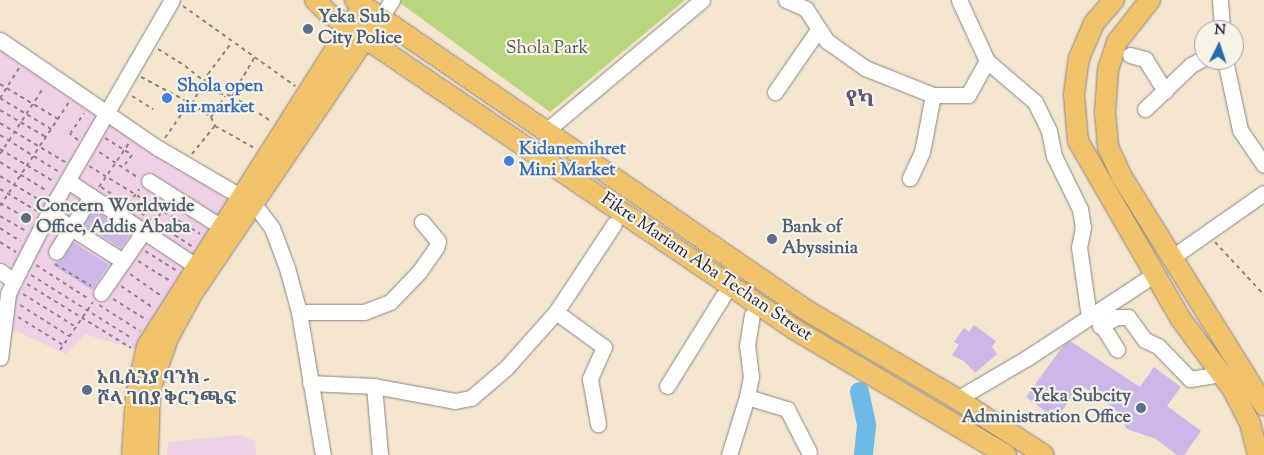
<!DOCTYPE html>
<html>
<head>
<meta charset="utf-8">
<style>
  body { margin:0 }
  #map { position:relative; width:1264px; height:455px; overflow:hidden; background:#f4e5ce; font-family:"Sorts Mill Goudy","Noto Serif Ethiopic",serif }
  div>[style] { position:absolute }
  .built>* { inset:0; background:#eed0e7 }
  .green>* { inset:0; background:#b7d67d }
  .river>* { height:19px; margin:-9.5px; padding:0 9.5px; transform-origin:9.5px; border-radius:9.5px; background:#6ebae7 }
  .building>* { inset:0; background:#ccb8e8 }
  .path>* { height:2px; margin-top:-1px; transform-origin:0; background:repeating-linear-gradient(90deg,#8b8484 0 4px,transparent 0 8px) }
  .roads { filter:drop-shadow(0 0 1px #8b8484) drop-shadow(0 0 1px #8b8484) }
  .minor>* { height:15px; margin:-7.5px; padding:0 7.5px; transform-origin:7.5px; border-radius:7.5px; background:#fff }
  .major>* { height:20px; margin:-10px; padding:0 10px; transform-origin:10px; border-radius:10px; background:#f1c36a }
  .dots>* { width:14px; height:14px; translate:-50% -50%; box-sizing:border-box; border:2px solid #f7f3e8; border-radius:50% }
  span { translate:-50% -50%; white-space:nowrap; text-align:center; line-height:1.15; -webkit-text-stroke:4.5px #f7f3e8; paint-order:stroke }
  .service-label { font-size:18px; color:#4e5e75; font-weight:700 }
  .left { translate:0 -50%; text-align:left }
  .right { translate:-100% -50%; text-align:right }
  .park-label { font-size:18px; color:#4f584f }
  .shop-label { font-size:18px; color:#366cbe; font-weight:700 }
  .street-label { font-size:18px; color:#22223b }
  .district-label { font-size:22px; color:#5e5678; font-weight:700 }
  .north { position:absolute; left:1194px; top:20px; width:50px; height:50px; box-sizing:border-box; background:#f7f3e8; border:1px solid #a29fa3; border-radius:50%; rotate:4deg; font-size:14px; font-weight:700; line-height:20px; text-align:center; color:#22223b }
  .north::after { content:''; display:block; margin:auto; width:18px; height:22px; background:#1f6fb2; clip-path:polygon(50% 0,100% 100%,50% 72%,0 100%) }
</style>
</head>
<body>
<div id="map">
  <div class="built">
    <i style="clip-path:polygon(0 51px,170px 159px,236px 206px,183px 274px,136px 350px,85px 334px,66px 354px,9px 328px,20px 280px,12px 267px,0 260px)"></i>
    <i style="clip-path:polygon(240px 435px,255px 441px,256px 455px,167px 455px,168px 442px)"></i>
  </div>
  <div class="green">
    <i style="clip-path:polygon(396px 0,685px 0,550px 112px)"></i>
  </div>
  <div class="river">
    <i style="left:859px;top:391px;width:35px;rotate:78deg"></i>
    <i style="left:866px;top:425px;width:30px;rotate:96deg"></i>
  </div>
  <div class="building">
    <i style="clip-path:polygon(94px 209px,131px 234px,121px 248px,84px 225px)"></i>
    <i style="clip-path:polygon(73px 242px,109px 265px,92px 290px,53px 265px,64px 257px)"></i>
    <i style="clip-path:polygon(974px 325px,996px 341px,992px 347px,997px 354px,975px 373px,965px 362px,952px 355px,959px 345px,954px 342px,964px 328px,969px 332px)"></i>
    <i style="clip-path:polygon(1070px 341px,1140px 387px,1154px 367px,1181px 387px,1167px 406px,1201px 431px,1184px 455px,1177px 455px,1156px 439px,1127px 429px,1115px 409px,1081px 385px,1056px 419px,1026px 397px,1063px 346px)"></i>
  </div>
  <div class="path">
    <i style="left:183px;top:6px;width:138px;rotate:35.5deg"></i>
    <i style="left:158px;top:49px;width:32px;rotate:32deg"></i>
    <i style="left:185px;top:66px;width:43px;rotate:38.5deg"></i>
    <i style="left:219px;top:93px;width:13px;rotate:13deg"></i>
    <i style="left:232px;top:96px;width:46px;rotate:32.7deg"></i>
    <i style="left:19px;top:68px;width:36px;rotate:122deg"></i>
    <i style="left:0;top:98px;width:60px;rotate:31.3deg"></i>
    <i style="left:141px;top:77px;width:58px;rotate:27.9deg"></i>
    <i style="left:192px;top:104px;width:23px;rotate:34deg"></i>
    <i style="left:211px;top:117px;width:10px;rotate:66deg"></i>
    <i style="left:215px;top:126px;width:47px;rotate:29.3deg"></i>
    <i style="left:0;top:84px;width:68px;rotate:31.1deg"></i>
    <i style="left:132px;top:96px;width:25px;rotate:32deg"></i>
    <i style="left:232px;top:96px;width:44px;rotate:-59.9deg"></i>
    <i style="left:192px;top:104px;width:34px;rotate:-62deg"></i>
    <i style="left:208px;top:74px;width:39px;rotate:-53deg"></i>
    <i style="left:0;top:110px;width:53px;rotate:30.4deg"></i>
    <i style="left:211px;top:117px;width:25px;rotate:-56deg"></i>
    <i style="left:0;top:123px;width:76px;rotate:31deg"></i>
    <i style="left:0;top:135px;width:70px;rotate:32.1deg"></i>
    <i style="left:105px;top:138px;width:32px;rotate:32deg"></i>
    <i style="left:132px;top:155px;width:15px;rotate:127deg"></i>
    <i style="left:165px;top:138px;width:42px;rotate:-55.6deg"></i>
    <i style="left:78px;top:140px;width:10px;rotate:-143deg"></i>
    <i style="left:70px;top:134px;width:25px;rotate:-56deg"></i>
    <i style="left:0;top:149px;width:62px;rotate:31.1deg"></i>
    <i style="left:99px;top:152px;width:45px;rotate:33.3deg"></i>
    <i style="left:0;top:154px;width:80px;rotate:-56.7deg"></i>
    <i style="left:192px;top:154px;width:36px;rotate:-51deg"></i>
    <i style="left:0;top:162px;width:55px;rotate:31.7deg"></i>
    <i style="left:89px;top:166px;width:130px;rotate:31.5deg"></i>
    <i style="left:0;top:176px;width:48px;rotate:31.4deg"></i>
    <i style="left:99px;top:187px;width:53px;rotate:-55.7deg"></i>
    <i style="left:101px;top:187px;width:110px;rotate:33.1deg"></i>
    <i style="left:0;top:189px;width:43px;rotate:30.7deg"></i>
    <i style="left:0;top:203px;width:36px;rotate:30deg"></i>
    <i style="left:129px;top:204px;width:18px;rotate:-56deg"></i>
    <i style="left:0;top:206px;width:125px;rotate:-56.4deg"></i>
    <i style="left:0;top:216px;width:30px;rotate:30deg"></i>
    <i style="left:154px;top:223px;width:21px;rotate:-55deg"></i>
    <i style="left:0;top:228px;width:24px;rotate:33deg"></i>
    <i style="left:0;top:242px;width:19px;rotate:32deg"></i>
    <i style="left:1215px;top:242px;width:72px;rotate:47.2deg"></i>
    <i style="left:145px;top:251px;width:38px;rotate:32deg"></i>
    <i style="left:138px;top:261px;width:38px;rotate:32deg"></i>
    <i style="left:55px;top:264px;width:42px;rotate:31.4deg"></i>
    <i style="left:36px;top:265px;width:63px;rotate:32.7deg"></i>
    <i style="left:130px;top:274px;width:37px;rotate:35deg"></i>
    <i style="left:31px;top:275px;width:120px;rotate:32.1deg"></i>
    <i style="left:27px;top:284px;width:122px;rotate:31.6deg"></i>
    <i style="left:121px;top:286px;width:40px;rotate:34deg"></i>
    <i style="left:23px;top:294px;width:62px;rotate:31.9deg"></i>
    <i style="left:113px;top:299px;width:40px;rotate:32deg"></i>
    <i style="left:20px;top:305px;width:58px;rotate:32.3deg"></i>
    <i style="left:99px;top:305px;width:49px;rotate:32.4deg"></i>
    <i style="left:18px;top:317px;width:53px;rotate:31.9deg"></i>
    <i style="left:60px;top:350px;width:58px;rotate:-55.5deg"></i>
  </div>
  <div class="roads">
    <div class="minor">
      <i style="left:786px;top:0;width:22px;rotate:24deg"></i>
      <i style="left:806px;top:9px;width:38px;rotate:57deg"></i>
      <i style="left:827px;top:41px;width:47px;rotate:35.4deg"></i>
      <i style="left:865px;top:68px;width:73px;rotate:21.7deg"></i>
      <i style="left:933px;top:95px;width:58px;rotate:100.9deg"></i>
      <i style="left:922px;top:152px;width:29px;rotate:115deg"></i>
      <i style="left:959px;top:0;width:67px;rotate:65.3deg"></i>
      <i style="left:987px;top:61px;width:63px;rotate:40.5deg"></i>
      <i style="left:1035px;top:102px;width:32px;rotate:64deg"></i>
      <i style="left:1049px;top:131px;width:25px;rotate:79deg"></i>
      <i style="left:1054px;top:156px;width:59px;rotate:63.9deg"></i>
      <i style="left:1080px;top:209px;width:18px;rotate:81deg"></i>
      <i style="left:1083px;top:227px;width:20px;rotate:101deg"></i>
      <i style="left:1079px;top:247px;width:71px;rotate:81.9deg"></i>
      <i style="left:1220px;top:0;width:30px;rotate:86deg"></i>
      <i style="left:381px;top:17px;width:20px;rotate:-57deg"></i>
      <i style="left:0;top:40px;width:191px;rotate:34.4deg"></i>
      <i style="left:158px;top:148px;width:95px;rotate:30.3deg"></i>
      <i style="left:1130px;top:55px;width:16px;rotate:15deg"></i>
      <i style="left:1145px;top:59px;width:38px;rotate:58deg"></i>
      <i style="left:1225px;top:60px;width:72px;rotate:77.9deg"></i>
      <i style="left:1240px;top:130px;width:42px;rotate:55.6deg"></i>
      <i style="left:775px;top:92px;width:75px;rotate:-55.3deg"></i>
      <i style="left:933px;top:95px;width:35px"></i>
      <i style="left:968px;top:95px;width:39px;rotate:-61deg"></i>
      <i style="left:1145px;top:109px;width:64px;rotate:-43.7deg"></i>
      <i style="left:1191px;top:65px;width:15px;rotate:-28deg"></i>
      <i style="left:546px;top:131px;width:204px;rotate:-40deg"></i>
      <i style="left:68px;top:181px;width:154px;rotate:33.6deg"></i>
      <i style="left:149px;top:181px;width:84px;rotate:32.4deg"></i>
      <i style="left:91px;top:196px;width:38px;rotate:122deg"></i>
      <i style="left:71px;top:228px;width:62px;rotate:32.4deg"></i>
      <i style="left:254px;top:204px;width:30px;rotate:53deg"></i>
      <i style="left:272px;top:228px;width:43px;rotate:69.4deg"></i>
      <i style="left:287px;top:268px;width:46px;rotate:74.7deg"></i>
      <i style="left:299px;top:312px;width:145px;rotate:80.5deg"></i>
      <i style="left:49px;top:212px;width:27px;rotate:36deg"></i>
      <i style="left:71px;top:228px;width:28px;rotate:122deg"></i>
      <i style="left:1171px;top:258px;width:113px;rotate:-35deg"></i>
      <i style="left:0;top:271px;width:17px;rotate:36deg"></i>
      <i style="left:14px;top:281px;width:14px;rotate:115deg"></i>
      <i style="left:8px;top:294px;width:64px;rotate:97.1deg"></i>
      <i style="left:14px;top:281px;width:77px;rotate:-63.1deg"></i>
      <i style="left:49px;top:212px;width:245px;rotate:-59.9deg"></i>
      <i style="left:101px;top:293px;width:75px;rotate:-55.3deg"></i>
      <i style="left:299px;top:312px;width:65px"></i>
      <i style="left:364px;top:312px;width:28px;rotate:-21deg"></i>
      <i style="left:390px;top:302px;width:42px;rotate:-46deg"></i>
      <i style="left:419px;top:272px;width:29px;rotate:-55deg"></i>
      <i style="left:436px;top:248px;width:7px;rotate:-74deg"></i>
      <i style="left:438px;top:241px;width:25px;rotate:-130deg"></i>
      <i style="left:556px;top:312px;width:59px;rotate:36.1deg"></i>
      <i style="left:604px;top:347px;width:35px;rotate:114deg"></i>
      <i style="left:590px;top:379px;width:46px;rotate:79.9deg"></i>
      <i style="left:1098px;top:319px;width:36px;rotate:58deg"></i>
      <i style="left:1100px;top:326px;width:19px;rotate:-28deg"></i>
      <i style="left:1117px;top:317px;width:11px"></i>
      <i style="left:1128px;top:317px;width:29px;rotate:54deg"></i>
      <i style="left:1145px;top:340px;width:14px;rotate:25deg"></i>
      <i style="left:1158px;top:346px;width:46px;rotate:45.9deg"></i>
      <i style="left:1190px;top:379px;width:31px;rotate:-9deg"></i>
      <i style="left:310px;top:383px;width:64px;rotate:2.7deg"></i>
      <i style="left:374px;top:386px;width:82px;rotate:10.5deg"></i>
      <i style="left:455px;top:401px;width:16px;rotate:-11deg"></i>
      <i style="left:471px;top:398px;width:46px;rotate:-40.6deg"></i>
      <i style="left:506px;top:368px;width:75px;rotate:-48.2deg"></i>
      <i style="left:556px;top:312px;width:105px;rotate:-56.6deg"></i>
      <i style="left:374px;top:386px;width:69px;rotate:85deg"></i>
      <i style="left:667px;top:386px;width:106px;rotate:-58.1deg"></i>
      <i style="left:747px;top:397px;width:42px;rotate:16.7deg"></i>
      <i style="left:787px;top:409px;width:48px;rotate:62.9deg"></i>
      <i style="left:957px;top:399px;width:81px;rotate:-30.4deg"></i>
      <i style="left:1027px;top:358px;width:153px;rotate:-33.3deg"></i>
      <i style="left:729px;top:455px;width:61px;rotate:-72.8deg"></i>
      <i style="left:747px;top:397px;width:20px;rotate:-79deg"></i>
      <i style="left:751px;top:377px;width:31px;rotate:-97deg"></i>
      <i style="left:747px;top:346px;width:31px;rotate:-81deg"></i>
    </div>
    <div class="major">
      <i style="left:315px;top:0;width:18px;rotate:45deg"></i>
      <i style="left:328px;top:13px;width:563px;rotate:34.14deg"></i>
      <i style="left:794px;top:329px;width:247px;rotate:30.7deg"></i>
      <i style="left:355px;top:0;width:547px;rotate:34.5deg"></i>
      <i style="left:806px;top:310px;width:175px;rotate:30.5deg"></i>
      <i style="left:957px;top:399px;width:103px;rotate:32.8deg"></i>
      <i style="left:1114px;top:0;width:30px;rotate:131deg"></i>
      <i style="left:1094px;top:23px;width:38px;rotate:113deg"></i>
      <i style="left:1079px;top:58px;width:37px;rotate:98deg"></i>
      <i style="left:1074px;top:95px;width:46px;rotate:85deg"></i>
      <i style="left:1078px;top:141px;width:204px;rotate:60deg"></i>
      <i style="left:1180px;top:318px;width:89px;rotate:53.6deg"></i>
      <i style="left:1233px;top:390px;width:37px;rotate:63deg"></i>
      <i style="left:1250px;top:423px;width:33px;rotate:76deg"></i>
      <i style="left:1150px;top:0;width:53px;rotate:128.2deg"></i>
      <i style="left:1117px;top:42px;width:29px;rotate:108deg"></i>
      <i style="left:1108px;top:70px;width:42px;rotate:94.1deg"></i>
      <i style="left:1105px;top:112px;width:35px;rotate:85deg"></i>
      <i style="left:1108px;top:147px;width:33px;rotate:65deg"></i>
      <i style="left:1122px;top:177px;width:269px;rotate:58.1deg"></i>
      <i style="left:132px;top:455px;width:60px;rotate:-86.2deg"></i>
      <i style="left:136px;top:395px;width:50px;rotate:-77.3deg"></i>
      <i style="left:147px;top:346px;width:392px;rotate:-57.6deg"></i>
      <i style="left:148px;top:455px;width:65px;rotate:-88.2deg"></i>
      <i style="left:150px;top:390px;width:55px;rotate:-70.9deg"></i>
      <i style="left:168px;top:338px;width:50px;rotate:-61.4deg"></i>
      <i style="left:192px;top:294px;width:323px;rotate:-55.9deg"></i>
    </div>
  </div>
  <div class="dots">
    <i style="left:308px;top:29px;background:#5c6f8a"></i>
    <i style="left:167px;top:98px;background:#3f7fe0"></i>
    <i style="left:509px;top:161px;background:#3f7fe0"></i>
    <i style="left:26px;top:218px;background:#5c6f8a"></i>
    <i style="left:772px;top:239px;background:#5c6f8a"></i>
    <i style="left:87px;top:390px;background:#5c6f8a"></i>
    <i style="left:1141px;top:408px;background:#5c6f8a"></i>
  </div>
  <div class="service-label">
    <span class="left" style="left:318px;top:29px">Yeka Sub<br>City Police</span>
    <span class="left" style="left:36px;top:218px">Concern Worldwide<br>Office, Addis Ababa</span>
    <span class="left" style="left:782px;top:239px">Bank of<br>Abyssinia</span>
    <span class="left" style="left:97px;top:390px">አቢሲንያ ባንክ -<br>ሾላ ገበያ ቅርንጫፍ</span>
    <span class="right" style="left:1131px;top:408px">Yeka Subcity<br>Administration Office</span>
  </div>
  <div class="park-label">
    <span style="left:547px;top:49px">Shola Park</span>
  </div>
  <div class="shop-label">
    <span class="left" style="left:177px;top:98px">Shola open<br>air market</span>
    <span class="left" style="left:519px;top:161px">Kidanemihret<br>Mini Market</span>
  </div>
  <div class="street-label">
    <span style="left:706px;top:268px;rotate:34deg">Fikre Mariam Aba Techan Street</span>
  </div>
  <div class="district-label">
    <span style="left:860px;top:102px">የካ</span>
  </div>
  <div class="north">N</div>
</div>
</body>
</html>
